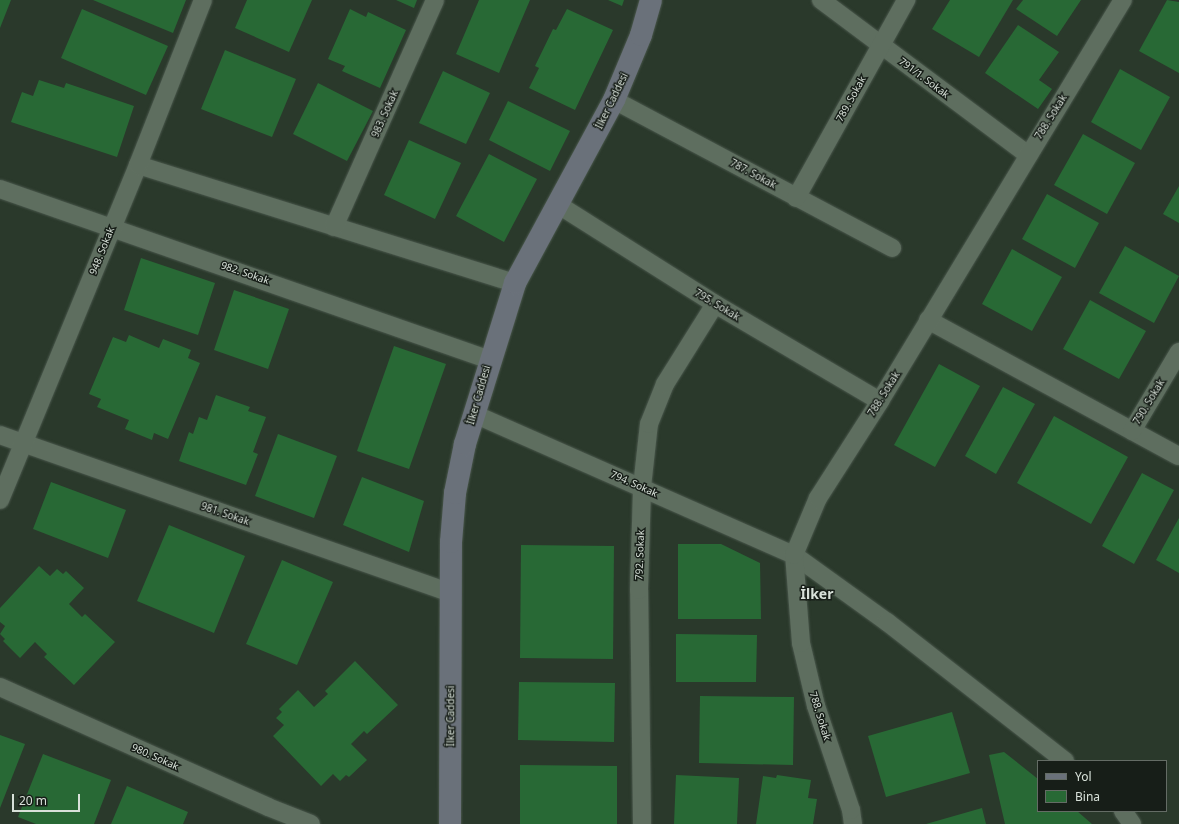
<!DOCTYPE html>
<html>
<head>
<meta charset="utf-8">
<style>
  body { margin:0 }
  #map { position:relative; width:1179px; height:824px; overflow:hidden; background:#2a392b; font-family:"Noto Sans",sans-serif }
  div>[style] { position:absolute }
  .building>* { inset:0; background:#286935 }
  .roads { filter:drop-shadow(0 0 1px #49564b) drop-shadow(0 0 1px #49564b) }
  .minor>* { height:18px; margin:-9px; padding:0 9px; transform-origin:9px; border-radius:9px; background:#5e6e5f }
  .secondary>* { height:22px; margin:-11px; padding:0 11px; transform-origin:11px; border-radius:11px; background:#6a717a }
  span { translate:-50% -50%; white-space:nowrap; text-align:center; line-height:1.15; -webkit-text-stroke:3px #171e18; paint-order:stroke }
  .street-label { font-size:10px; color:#d8e1d9 }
  .district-label { font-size:14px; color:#d8e1d9; font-weight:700 }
  .legend { position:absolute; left:1037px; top:760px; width:130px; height:52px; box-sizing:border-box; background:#171e18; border:1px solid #646c65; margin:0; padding:5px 7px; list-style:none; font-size:12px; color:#d8e1d9 }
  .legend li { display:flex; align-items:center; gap:8px; height:20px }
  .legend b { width:20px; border:1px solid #646c65 }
  .scale { position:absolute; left:12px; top:794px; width:68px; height:18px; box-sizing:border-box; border:2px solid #d8e1d9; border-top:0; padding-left:5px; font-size:12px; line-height:14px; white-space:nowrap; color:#d8e1d9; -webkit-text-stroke:3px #171e18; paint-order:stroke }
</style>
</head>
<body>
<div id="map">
  <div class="building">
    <i style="clip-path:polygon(0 0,11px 0,0 28px)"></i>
    <i style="clip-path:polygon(93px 0,186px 0,173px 33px)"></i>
    <i style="clip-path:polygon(247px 0,312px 0,289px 52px,235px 28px)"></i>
    <i style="clip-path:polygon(396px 0,417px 0,414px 8px)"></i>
    <i style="clip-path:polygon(479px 0,530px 0,499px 73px,456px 54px)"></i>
    <i style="clip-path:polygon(608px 0,624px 0,622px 6px)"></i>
    <i style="clip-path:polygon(950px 0,1013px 0,979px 57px,932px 29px)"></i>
    <i style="clip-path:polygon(1023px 0,1081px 0,1057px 36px,1016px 9px)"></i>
    <i style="clip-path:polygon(1167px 0,1179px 2px,1179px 73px,1139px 51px)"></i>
    <i style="clip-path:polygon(82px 9px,168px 46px,146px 95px,61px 58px)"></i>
    <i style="clip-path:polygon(350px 9px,366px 17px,368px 12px,406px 30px,380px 88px,342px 71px,345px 66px,328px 59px)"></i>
    <i style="clip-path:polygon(567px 9px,613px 30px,575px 110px,529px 88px,539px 68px,535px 66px,553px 29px,556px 30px)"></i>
    <i style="clip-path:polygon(1018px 25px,1059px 52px,1039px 80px,1052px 89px,1038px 109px,985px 73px)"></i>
    <i style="clip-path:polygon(225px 50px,296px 79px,272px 137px,201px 109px)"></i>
    <i style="clip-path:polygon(1120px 69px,1170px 97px,1141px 150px,1091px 122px)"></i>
    <i style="clip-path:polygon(443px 71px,490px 93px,466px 144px,419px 123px)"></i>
    <i style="clip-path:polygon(39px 80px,64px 88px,66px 83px,134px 106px,117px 157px,11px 122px,22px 92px,33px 96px)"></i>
    <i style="clip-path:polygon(318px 83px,373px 111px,347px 161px,293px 134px)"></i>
    <i style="clip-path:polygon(508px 101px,570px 131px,550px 171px,489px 140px)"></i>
    <i style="clip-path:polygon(1083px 134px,1135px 163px,1107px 214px,1054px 185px)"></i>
    <i style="clip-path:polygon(409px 140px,461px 163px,435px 219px,384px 195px)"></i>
    <i style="clip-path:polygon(489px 154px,537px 179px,504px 242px,456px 216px)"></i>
    <i style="clip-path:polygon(1179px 186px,1179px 223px,1163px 214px)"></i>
    <i style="clip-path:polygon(1047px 194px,1099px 223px,1075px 268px,1022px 239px)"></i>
    <i style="clip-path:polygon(1125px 246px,1179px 276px,1154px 323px,1099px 293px)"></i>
    <i style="clip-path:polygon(1012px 249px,1062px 277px,1032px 331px,982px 304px)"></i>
    <i style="clip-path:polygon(141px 258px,215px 283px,198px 335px,124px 310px)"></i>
    <i style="clip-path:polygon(234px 290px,289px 309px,268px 369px,214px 350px)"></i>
    <i style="clip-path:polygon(1090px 300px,1146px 331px,1119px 379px,1063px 349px)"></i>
    <i style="clip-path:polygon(129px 335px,159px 348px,163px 339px,191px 350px,188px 358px,200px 363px,168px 439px,154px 433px,152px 440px,125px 429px,129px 420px,97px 407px,101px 399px,89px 394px,113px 337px,126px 342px)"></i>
    <i style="clip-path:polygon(394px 346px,446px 364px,409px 469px,357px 451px)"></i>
    <i style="clip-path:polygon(939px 364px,980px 386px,935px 467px,894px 445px)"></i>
    <i style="clip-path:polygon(1003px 387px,1035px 404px,996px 474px,965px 456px)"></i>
    <i style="clip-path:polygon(216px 395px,250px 407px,248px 411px,266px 417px,253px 452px,258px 454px,246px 485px,179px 461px,189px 432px,193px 434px,199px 417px,207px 420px)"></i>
    <i style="clip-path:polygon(1054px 416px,1128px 457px,1091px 524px,1017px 483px)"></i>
    <i style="clip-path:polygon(278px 434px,337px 456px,314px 518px,255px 496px)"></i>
    <i style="clip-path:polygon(1142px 473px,1174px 490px,1134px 564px,1102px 546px)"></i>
    <i style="clip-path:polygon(362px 477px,424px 501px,409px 552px,343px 525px)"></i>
    <i style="clip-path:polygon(51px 482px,126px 510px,108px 558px,33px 529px)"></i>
    <i style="clip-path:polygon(1179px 518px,1179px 573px,1156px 560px)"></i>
    <i style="clip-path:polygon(169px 525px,245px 556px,214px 633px,137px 601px)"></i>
    <i style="clip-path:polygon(678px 544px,721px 544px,760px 563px,761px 619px,678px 619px)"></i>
    <i style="clip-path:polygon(521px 545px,614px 546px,613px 659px,520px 658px)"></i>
    <i style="clip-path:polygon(282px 560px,333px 582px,297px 665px,246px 644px)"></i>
    <i style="clip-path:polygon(39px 566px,50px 576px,57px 569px,63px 574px,66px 571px,84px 588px,69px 604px,82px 617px,85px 614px,115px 642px,74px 685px,44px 657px,47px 654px,35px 642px,20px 658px,3px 641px,5px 639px,0 634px,5px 626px,0 622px,0 608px)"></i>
    <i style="clip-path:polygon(676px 634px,757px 635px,756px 682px,676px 682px)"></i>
    <i style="clip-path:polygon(355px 661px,398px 705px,367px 734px,364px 731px,351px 744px,367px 760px,349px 777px,346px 775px,340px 781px,333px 774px,321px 786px,273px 736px,284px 725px,276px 718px,282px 712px,279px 709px,298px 690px,314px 707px,328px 694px,325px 691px)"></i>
    <i style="clip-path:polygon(519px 682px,615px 683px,614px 742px,518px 740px)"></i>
    <i style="clip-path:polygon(700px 696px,794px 697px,793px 765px,699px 763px)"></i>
    <i style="clip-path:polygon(952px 712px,970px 773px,886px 797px,868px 736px)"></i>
    <i style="clip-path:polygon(0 735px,25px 744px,0 808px)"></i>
    <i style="clip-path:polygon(1004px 752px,1038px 779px,1038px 811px,1077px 811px,1092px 824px,1005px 824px,989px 755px)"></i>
    <i style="clip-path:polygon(43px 754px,111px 780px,94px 824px,36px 824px,18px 817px)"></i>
    <i style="clip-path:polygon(520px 765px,617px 766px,617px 824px,520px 824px)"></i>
    <i style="clip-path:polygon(676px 775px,739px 778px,737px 824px,674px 824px)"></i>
    <i style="clip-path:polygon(777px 775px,811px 780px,808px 798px,817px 799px,813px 824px,756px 824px,763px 776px,776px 778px)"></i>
    <i style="clip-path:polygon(127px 786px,188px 812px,183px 824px,111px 824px)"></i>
    <i style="clip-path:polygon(982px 808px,986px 824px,926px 824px)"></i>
  </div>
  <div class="roads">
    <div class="minor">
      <i style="left:821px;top:0;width:259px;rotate:36.8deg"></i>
      <i style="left:614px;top:100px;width:315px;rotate:28deg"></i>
      <i style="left:138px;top:165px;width:395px;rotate:17.4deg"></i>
      <i style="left:0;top:189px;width:519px;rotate:19.24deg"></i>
      <i style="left:796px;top:198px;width:227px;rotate:-60.9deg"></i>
      <i style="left:557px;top:204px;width:187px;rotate:32.3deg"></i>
      <i style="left:715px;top:304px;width:191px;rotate:30.5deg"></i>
      <i style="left:334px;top:227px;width:248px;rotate:-66deg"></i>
      <i style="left:928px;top:320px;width:285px;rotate:28.5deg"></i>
      <i style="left:474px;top:414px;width:350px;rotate:23.8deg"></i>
      <i style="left:794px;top:555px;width:115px;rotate:35.8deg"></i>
      <i style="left:887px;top:622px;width:226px;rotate:38deg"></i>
      <i style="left:1132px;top:431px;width:92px;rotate:-59.3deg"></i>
      <i style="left:0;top:435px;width:478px;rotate:19.3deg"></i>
      <i style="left:0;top:500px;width:362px;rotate:-67.6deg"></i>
      <i style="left:138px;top:165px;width:177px;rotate:-68.5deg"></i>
      <i style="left:0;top:687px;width:294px;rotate:24.1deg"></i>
      <i style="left:268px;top:807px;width:46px;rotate:21.6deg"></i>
      <i style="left:1123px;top:811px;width:16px;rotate:55deg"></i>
      <i style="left:642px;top:824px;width:234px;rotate:-90.7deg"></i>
      <i style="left:639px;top:590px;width:103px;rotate:-88.3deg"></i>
      <i style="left:642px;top:487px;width:63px;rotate:-83.7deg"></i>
      <i style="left:649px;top:424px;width:43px;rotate:-68.2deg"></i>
      <i style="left:665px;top:384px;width:94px;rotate:-58deg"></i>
      <i style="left:853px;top:824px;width:14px;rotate:-98deg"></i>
      <i style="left:851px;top:810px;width:110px;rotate:-108.6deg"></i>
      <i style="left:816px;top:706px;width:65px;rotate:-103.4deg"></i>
      <i style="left:801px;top:643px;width:88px;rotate:-94.5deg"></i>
      <i style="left:794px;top:555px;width:62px;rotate:-67.2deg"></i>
      <i style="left:818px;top:498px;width:115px;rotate:-57.4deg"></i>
      <i style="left:880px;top:401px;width:469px;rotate:-58.8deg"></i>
    </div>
    <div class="secondary">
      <i style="left:450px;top:824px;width:282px;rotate:-89.8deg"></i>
      <i style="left:451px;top:542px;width:49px;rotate:-85.3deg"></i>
      <i style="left:455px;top:493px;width:50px;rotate:-78.5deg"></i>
      <i style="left:465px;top:444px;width:169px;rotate:-72.7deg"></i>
      <i style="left:515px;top:283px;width:208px;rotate:-61.6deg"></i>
      <i style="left:614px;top:100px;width:70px;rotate:-67.4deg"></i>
      <i style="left:641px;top:35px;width:36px;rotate:-74deg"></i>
    </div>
  </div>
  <div class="street-label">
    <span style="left:924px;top:78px;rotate:37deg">791/1. Sokak</span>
    <span style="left:851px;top:99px;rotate:-61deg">789. Sokak</span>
    <span style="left:612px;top:101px;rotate:-64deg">İlker Caddesi</span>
    <span style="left:385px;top:114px;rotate:-66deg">983. Sokak</span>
    <span style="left:1051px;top:117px;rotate:-58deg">788. Sokak</span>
    <span style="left:753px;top:174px;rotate:28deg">787. Sokak</span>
    <span style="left:102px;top:251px;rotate:-68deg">948. Sokak</span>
    <span style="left:245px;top:273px;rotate:19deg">982. Sokak</span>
    <span style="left:717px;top:305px;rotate:31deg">795. Sokak</span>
    <span style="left:884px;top:394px;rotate:-58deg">788. Sokak</span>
    <span style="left:479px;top:395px;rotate:-74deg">İlker Caddesi</span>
    <span style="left:1149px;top:402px;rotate:-59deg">790. Sokak</span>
    <span style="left:634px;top:484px;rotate:24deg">794. Sokak</span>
    <span style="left:225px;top:514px;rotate:19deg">981. Sokak</span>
    <span style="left:640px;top:555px;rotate:-88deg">792. Sokak</span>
    <span style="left:451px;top:716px;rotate:-90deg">İlker Caddesi</span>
    <span style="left:820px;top:716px;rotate:73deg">788. Sokak</span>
    <span style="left:155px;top:757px;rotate:24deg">980. Sokak</span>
  </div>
  <div class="district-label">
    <span style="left:817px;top:594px">İlker</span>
  </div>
  <ul class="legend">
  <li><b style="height:5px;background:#6a717a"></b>Yol</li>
  <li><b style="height:11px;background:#286935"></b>Bina</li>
  </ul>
  <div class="scale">20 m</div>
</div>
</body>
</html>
